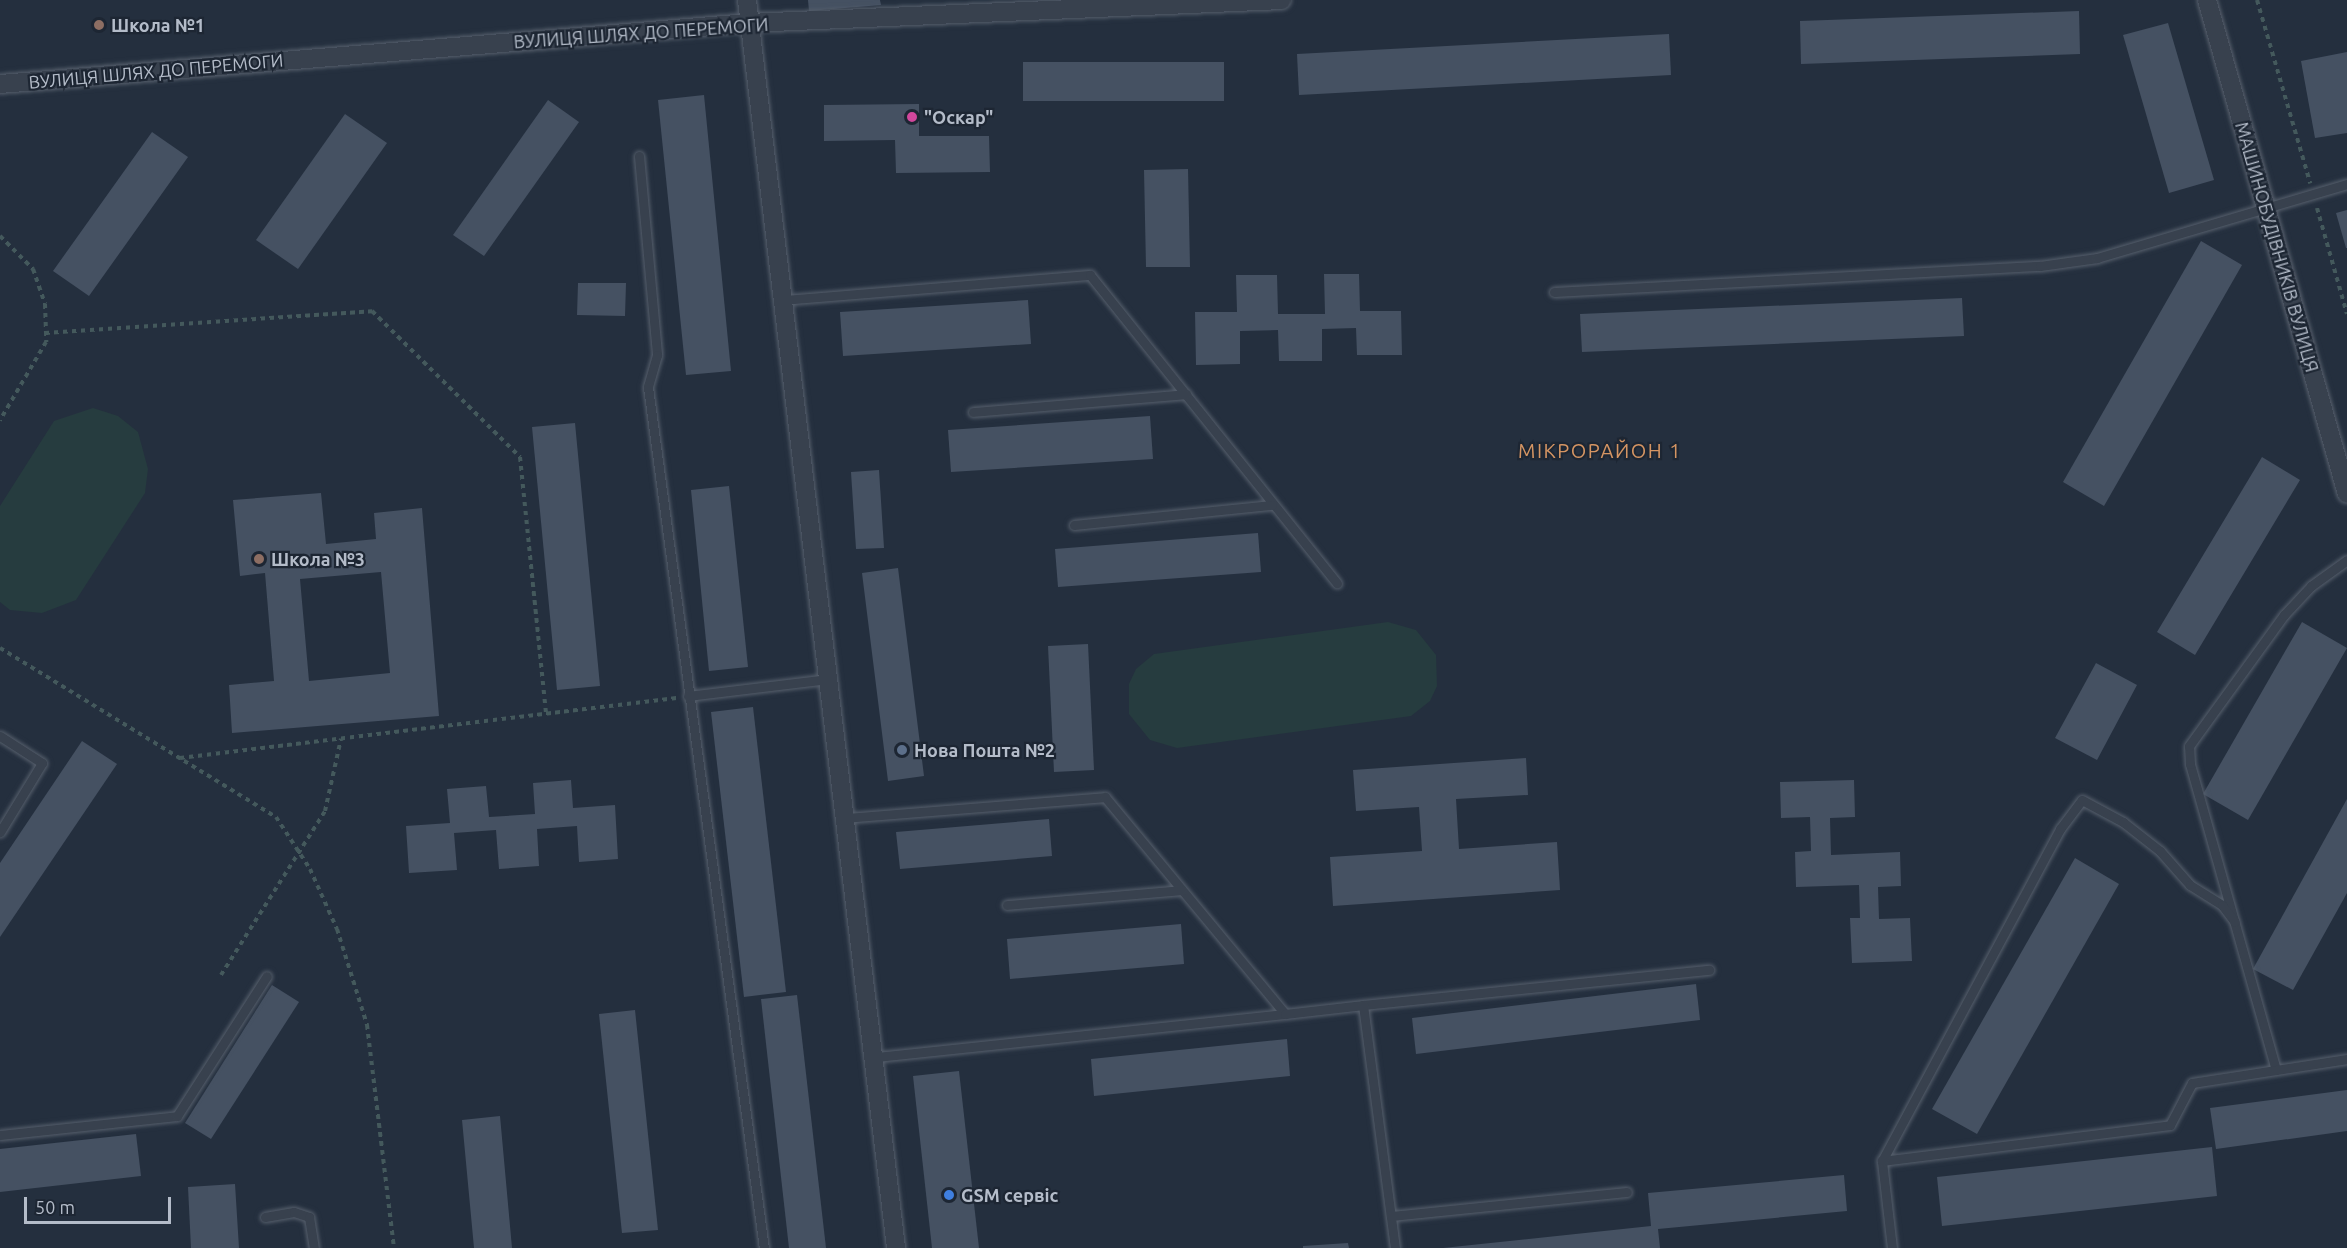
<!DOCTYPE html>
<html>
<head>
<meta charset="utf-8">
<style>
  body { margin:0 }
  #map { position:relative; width:2347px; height:1248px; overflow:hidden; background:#242f3e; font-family:Ubuntu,sans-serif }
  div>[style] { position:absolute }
  .green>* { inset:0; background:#263c3f }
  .building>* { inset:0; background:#455162 }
  .path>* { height:4px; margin-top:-2px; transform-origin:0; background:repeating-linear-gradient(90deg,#44595c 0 4.5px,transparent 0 9px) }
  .roads { filter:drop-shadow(0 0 2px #565f6c) drop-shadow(0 0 2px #565f6c) }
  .service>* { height:9px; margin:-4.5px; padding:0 4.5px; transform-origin:4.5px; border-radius:4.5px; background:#38414e }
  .minor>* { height:18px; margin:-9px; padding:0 9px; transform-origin:9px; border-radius:9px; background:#38414e }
  .dots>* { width:16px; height:16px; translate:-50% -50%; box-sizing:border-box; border:3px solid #1d2633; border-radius:50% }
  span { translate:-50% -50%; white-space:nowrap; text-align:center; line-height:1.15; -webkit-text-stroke:4.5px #1d2633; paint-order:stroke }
  .poi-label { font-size:18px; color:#b4bcc9; font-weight:700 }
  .left { translate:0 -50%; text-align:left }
  .street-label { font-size:18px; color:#b4bcc9 }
  .neighbourhood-label { font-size:20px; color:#d59563; letter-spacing:1.5px }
  .scale { position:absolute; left:24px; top:1197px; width:147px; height:27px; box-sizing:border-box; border:3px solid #b4bcc9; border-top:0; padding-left:8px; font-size:18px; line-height:21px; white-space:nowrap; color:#b4bcc9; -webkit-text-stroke:4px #1d2633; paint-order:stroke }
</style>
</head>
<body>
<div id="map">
  <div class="green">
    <i style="clip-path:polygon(93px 408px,118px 416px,138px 432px,148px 469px,145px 493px,76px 600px,42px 613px,10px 610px,0 602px,0 506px,54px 421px)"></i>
    <i style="clip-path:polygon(1388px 622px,1416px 630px,1436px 655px,1437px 686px,1430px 701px,1411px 716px,1177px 748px,1150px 740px,1129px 714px,1129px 684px,1136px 669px,1154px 654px)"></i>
  </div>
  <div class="building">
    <i style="clip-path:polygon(808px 0,880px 0,881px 5px,809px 11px)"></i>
    <i style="clip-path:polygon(2079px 11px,2080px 54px,1801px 64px,1800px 21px)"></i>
    <i style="clip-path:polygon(2168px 23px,2214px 180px,2169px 193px,2123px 35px)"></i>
    <i style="clip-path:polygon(1669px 34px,1671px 75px,1299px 95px,1297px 54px)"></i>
    <i style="clip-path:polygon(2347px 52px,2347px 133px,2315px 138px,2301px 61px)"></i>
    <i style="clip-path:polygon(1023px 62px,1224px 62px,1224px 101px,1023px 101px)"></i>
    <i style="clip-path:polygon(704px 95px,731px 371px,686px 375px,658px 100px)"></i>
    <i style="clip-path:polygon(548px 100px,579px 122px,484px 256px,453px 235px)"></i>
    <i style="clip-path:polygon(919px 104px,919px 136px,989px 136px,990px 172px,896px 173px,895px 140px,824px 141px,824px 105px)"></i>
    <i style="clip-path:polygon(345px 114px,387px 143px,298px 269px,256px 240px)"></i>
    <i style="clip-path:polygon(152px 132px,188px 157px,89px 296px,53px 271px)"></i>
    <i style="clip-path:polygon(1188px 169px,1190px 267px,1146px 267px,1144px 170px)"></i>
    <i style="clip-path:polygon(2347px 210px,2347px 248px,2346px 248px,2336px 213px)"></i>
    <i style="clip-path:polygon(2201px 241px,2242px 265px,2104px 506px,2063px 482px)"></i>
    <i style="clip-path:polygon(1324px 274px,1359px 274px,1360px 311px,1401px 311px,1402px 355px,1357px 355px,1356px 328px,1322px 329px,1322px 361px,1279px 361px,1278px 330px,1240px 331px,1240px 364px,1196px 365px,1195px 312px,1237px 312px,1236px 275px,1277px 275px,1278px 314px,1325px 314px)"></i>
    <i style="clip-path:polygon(578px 283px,626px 283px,625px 316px,577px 315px)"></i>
    <i style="clip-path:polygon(1962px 298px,1964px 336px,1582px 352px,1580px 314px)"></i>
    <i style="clip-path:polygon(1028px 300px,1031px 344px,843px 356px,840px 312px)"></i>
    <i style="clip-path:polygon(1150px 416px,1153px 459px,951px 472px,948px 430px)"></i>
    <i style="clip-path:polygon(575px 423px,600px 686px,557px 690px,532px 427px)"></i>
    <i style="clip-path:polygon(2262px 457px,2300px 480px,2195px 655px,2157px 632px)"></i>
    <i style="clip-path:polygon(879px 470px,884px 548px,856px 549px,851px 472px)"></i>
    <i style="clip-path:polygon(729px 486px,748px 667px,709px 671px,691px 490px)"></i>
    <i style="clip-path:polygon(evenodd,321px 493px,326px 544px,376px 539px,374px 513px,422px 508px,439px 716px,232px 733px,229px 685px,274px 681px,265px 573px,240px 576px,233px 500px,321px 493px,381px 572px,390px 673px,309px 681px,300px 579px,381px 572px)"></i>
    <i style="clip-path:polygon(1258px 533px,1261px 572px,1058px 587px,1055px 549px)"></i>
    <i style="clip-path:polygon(898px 568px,924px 776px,888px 781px,862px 573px)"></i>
    <i style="clip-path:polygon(2302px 622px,2347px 648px,2248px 820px,2203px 794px)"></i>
    <i style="clip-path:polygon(1088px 644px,1094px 770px,1054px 772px,1048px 646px)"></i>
    <i style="clip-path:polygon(2096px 663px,2137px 685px,2097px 760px,2055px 738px)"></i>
    <i style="clip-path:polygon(753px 707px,786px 992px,744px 997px,711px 712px)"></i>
    <i style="clip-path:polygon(82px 741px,117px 764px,0 937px,0 863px)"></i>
    <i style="clip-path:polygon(1526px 758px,1528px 795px,1456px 799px,1459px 849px,1557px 842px,1560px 890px,1333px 906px,1330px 857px,1422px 851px,1419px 807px,1356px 811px,1353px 770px)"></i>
    <i style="clip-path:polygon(571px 780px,573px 808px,615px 805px,618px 859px,579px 862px,577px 826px,537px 829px,539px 866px,499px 869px,496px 830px,454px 833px,457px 870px,409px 873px,406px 826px,450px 823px,447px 789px,486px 786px,489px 817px,535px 814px,533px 783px)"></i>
    <i style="clip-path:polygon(1854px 780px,1855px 817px,1830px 818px,1831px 855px,1900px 852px,1901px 886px,1878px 887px,1879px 919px,1910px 918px,1912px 961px,1852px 963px,1850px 918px,1860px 918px,1859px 885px,1796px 887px,1795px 852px,1811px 851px,1810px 817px,1781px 818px,1780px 782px)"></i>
    <i style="clip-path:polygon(2347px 799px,2347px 893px,2293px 990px,2253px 969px)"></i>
    <i style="clip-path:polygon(1049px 819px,1052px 856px,900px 869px,896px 832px)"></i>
    <i style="clip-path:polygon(2075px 858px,2119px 884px,1977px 1134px,1932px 1109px)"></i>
    <i style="clip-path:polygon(1181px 924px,1184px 964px,1010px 979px,1007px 939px)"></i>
    <i style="clip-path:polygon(1696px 984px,1700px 1020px,1416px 1054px,1412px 1018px)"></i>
    <i style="clip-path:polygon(272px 985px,299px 1002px,211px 1139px,185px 1123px)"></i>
    <i style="clip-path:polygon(797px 995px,826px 1248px,789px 1248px,761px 999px)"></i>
    <i style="clip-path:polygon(635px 1010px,658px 1230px,622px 1233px,599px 1014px)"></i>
    <i style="clip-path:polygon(1287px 1039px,1290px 1076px,1094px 1096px,1091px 1059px)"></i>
    <i style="clip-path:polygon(959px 1071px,979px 1248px,932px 1248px,913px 1076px)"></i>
    <i style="clip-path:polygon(2347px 1090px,2347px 1131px,2216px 1149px,2210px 1108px)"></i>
    <i style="clip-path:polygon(500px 1116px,512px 1248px,474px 1248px,462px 1120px)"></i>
    <i style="clip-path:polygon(136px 1134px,141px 1176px,0 1192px,0 1149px)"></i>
    <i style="clip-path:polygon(2212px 1147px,2217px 1196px,1942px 1226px,1937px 1177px)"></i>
    <i style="clip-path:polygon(1844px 1175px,1847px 1211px,1658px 1229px,1660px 1248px,1443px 1248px,1651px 1226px,1648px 1193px)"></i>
    <i style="clip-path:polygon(235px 1184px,239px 1248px,191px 1248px,188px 1187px)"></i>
    <i style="clip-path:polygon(1348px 1243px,1349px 1248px,1303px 1248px,1303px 1246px)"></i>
  </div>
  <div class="path">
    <i style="left:2257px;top:0;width:191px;rotate:73.8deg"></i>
    <i style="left:2317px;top:208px;width:110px;rotate:74.2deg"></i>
    <i style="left:0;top:236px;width:47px;rotate:45deg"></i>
    <i style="left:33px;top:269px;width:37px;rotate:71deg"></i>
    <i style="left:45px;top:304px;width:38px;rotate:88deg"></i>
    <i style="left:46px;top:342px;width:91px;rotate:120.5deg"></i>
    <i style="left:45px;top:333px;width:328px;rotate:-3.8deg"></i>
    <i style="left:372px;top:311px;width:208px;rotate:44.6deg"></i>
    <i style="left:520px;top:457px;width:258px;rotate:84.2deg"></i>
    <i style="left:0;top:648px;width:324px;rotate:31.5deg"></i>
    <i style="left:276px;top:817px;width:62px;rotate:56.8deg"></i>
    <i style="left:310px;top:869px;width:66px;rotate:65.8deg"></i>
    <i style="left:337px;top:929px;width:101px;rotate:72.6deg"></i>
    <i style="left:367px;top:1025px;width:225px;rotate:83.1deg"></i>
    <i style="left:180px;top:758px;width:500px;rotate:-6.9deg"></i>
    <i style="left:221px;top:975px;width:194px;rotate:-57.6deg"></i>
    <i style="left:325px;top:811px;width:74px;rotate:-77.5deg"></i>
  </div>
  <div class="roads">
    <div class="service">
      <i style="left:639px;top:156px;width:200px;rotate:84.8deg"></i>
      <i style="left:657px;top:355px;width:33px;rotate:106deg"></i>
      <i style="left:648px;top:387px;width:869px;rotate:82.33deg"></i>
      <i style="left:1554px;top:292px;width:487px;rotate:-3.1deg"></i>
      <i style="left:2040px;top:266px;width:58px;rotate:-8deg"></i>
      <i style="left:2097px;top:258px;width:261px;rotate:-16.5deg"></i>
      <i style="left:783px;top:300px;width:308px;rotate:-4.7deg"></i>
      <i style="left:1090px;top:275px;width:395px;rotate:51.3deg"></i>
      <i style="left:973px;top:412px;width:214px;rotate:-4.8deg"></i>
      <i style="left:1074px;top:525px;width:199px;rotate:-5.8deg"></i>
      <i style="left:688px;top:696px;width:141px;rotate:-6.9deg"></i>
      <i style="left:0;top:736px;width:50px;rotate:32.7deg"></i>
      <i style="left:42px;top:763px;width:81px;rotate:121.3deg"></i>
      <i style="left:845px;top:818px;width:261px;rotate:-4.6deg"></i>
      <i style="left:1105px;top:797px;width:282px;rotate:50.3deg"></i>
      <i style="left:1285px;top:1014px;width:411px;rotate:174deg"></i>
      <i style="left:1007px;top:905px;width:175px;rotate:-4.9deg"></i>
      <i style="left:1363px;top:1005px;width:348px;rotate:-5.8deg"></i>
      <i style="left:1285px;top:1014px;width:79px;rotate:-6.6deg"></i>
      <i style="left:1363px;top:1005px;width:245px;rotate:82.5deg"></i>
      <i style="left:2276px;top:1070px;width:318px;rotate:-105.7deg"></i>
      <i style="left:2190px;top:764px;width:18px;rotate:-93deg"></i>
      <i style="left:2189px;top:746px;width:162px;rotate:-54.1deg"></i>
      <i style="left:2284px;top:615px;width:40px;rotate:-47deg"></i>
      <i style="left:2311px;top:586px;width:44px;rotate:-35.8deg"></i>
      <i style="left:0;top:1135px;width:178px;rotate:-6.1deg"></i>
      <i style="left:177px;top:1116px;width:166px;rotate:-57.3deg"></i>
      <i style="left:1882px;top:1161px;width:290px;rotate:-7.1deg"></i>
      <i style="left:2170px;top:1125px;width:47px;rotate:-62.4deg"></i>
      <i style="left:2192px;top:1083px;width:157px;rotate:-8.8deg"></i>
      <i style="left:1391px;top:1216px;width:237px;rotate:-5.8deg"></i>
      <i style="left:265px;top:1217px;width:29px;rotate:-10deg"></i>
      <i style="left:294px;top:1212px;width:16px;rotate:18deg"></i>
      <i style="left:309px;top:1217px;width:31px;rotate:81deg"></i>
      <i style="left:1892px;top:1248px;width:88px;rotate:-96.6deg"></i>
      <i style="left:1882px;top:1161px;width:377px;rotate:-61.8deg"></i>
      <i style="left:2060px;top:829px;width:36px;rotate:-53deg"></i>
      <i style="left:2082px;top:800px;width:47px;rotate:28.2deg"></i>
      <i style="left:2123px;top:822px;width:47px;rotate:38.1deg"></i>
      <i style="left:2160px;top:851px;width:45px;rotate:48.6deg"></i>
      <i style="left:2190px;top:885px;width:38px;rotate:32deg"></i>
      <i style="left:2222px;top:905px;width:21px;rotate:53deg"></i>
    </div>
    <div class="minor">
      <i style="left:747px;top:0;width:1257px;rotate:83.19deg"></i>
      <i style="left:2207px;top:0;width:513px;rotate:74.18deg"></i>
      <i style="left:0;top:84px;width:751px;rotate:-4.66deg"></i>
      <i style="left:749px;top:23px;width:533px;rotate:-2.47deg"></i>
    </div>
  </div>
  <div class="dots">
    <i style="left:99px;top:25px;background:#8d6e63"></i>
    <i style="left:912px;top:117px;background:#d1479c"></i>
    <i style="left:259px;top:559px;background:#8d6e63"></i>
    <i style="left:902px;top:750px;background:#5c6f8a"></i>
    <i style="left:949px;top:1195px;background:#3f7fe0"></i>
  </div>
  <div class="poi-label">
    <span class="left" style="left:111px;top:25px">Школа №1</span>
    <span class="left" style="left:924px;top:117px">"Оскар"</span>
    <span class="left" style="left:271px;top:559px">Школа №3</span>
    <span class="left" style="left:914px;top:750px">Нова Пошта №2</span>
    <span class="left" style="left:961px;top:1195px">GSM сервіс</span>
  </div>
  <div class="street-label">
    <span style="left:641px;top:33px;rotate:-4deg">ВУЛИЦЯ ШЛЯХ ДО ПЕРЕМОГИ</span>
    <span style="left:156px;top:71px;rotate:-5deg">ВУЛИЦЯ ШЛЯХ ДО ПЕРЕМОГИ</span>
    <span style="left:2277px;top:247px;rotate:74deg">МАШИНОБУДІВНИКІВ ВУЛИЦЯ</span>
  </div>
  <div class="neighbourhood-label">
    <span style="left:1600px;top:450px">МІКРОРАЙОН 1</span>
  </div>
  <div class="scale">50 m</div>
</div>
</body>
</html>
